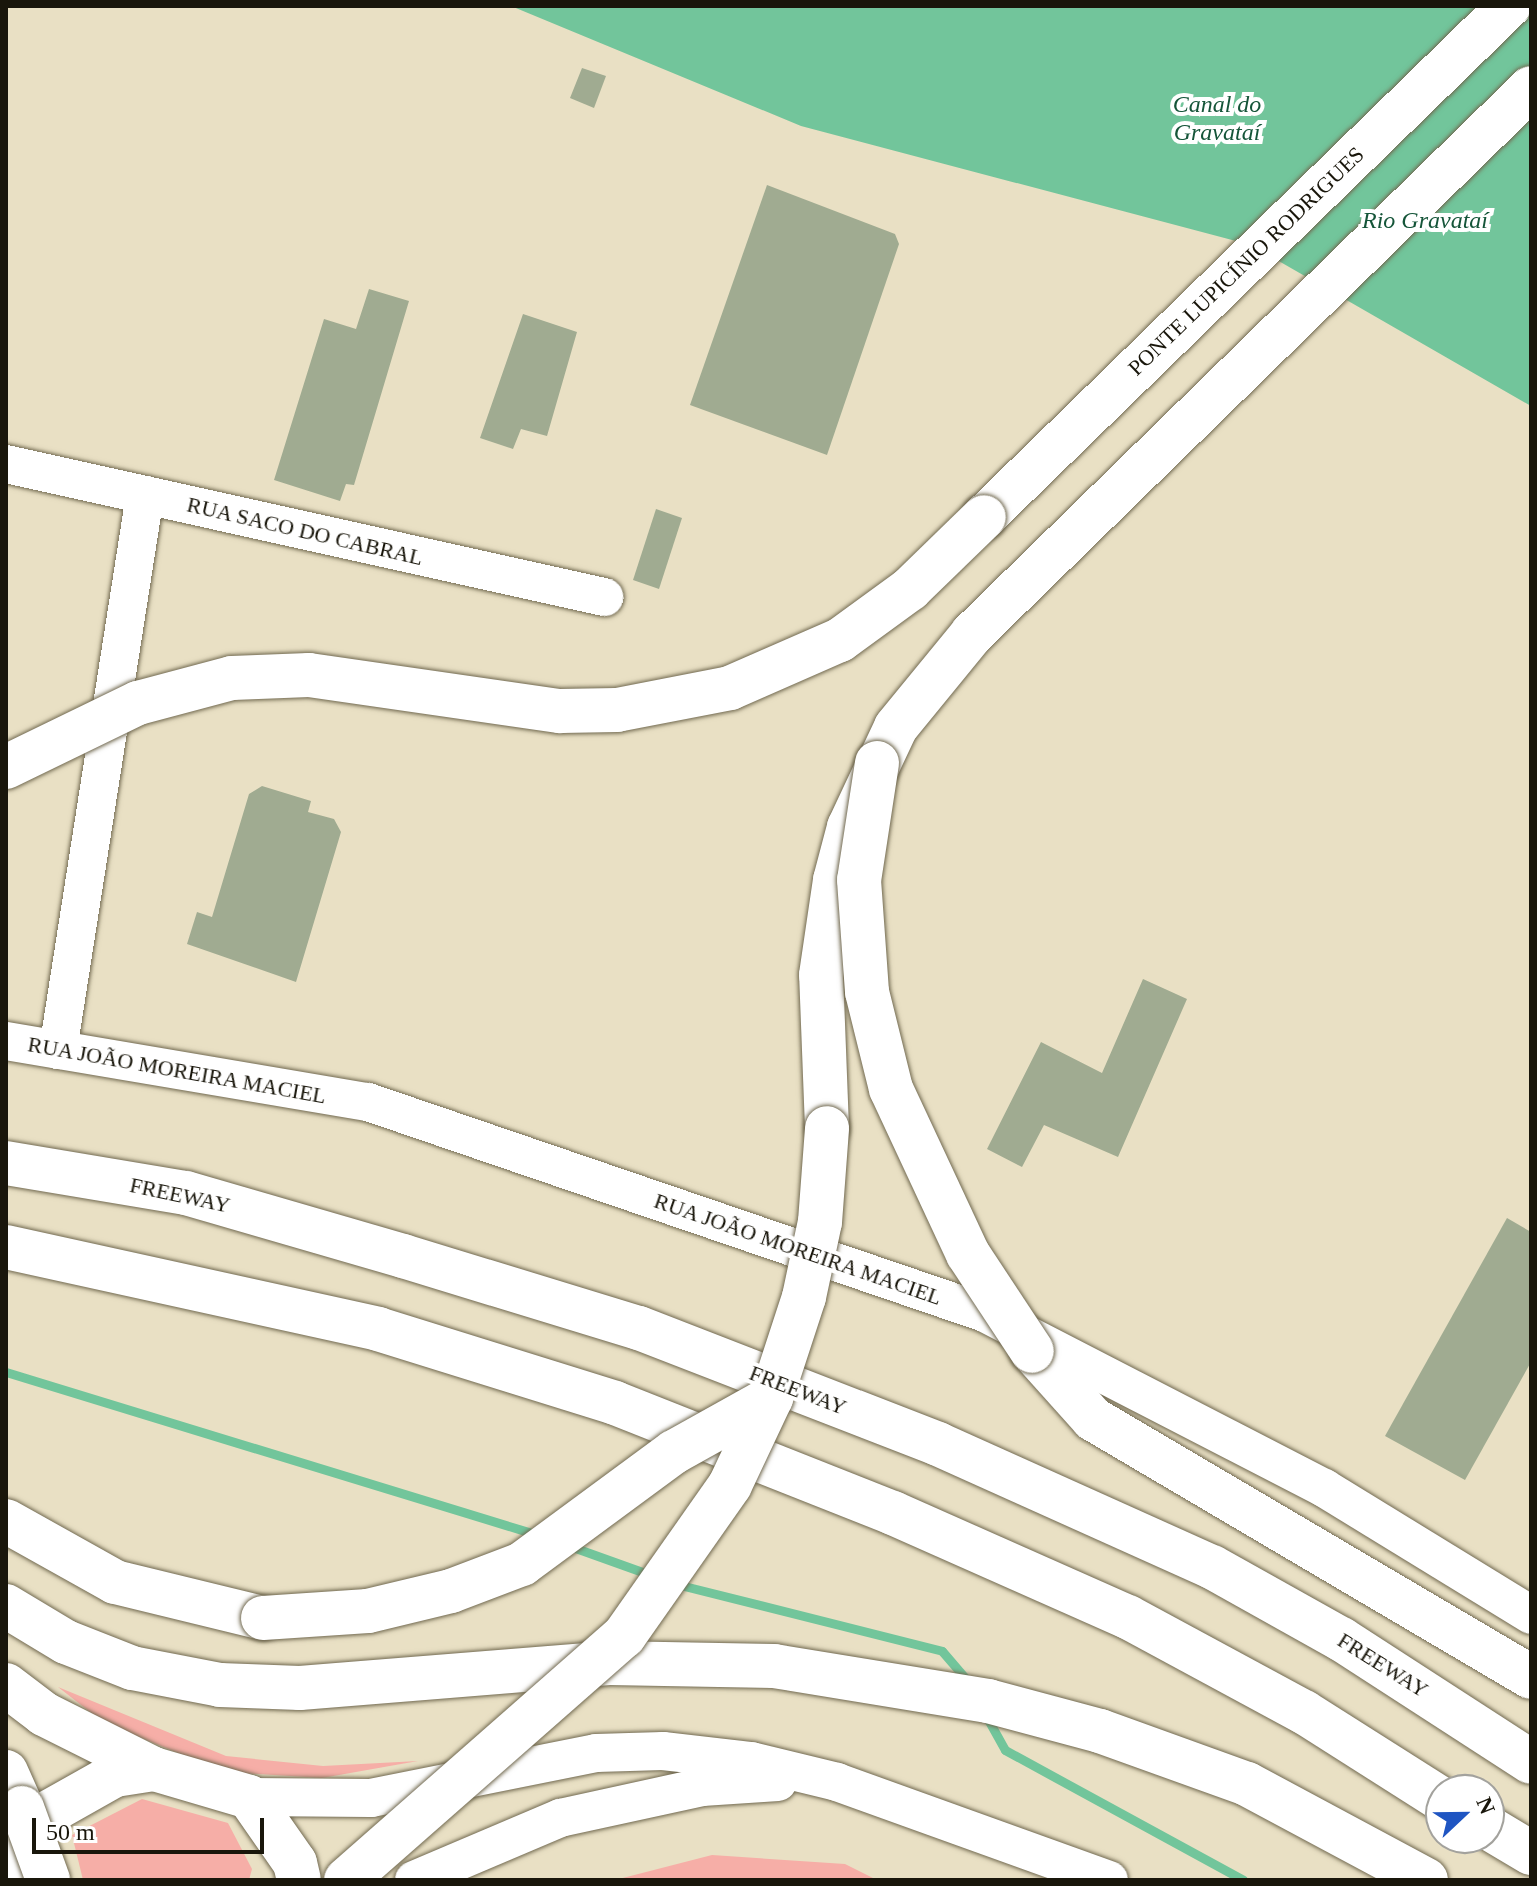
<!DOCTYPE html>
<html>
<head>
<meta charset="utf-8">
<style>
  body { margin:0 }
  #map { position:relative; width:1537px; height:1886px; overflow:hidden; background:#e9e0c4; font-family:Georgia,serif }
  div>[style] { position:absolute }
  .green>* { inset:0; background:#f6aea7 }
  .water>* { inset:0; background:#72c59b }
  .stream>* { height:9px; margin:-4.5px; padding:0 4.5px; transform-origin:4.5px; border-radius:4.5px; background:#72c59b }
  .building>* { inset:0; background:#a0ab91 }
  .roads { filter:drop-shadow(0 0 2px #716950) drop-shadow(0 0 2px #716950) }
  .minor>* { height:38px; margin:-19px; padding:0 19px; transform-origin:19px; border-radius:19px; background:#fff }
  .major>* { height:44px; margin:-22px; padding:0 22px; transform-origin:22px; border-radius:22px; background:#fff }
  .highway>* { height:44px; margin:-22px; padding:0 22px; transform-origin:22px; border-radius:22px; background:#fff }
  .bridges { filter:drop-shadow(0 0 2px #716950) drop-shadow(0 0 2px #716950) }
  .highway-bridge>* { height:44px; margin:-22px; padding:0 22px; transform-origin:22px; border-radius:22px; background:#fff }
  span { translate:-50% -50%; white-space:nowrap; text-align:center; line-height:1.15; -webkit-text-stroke:8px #fff; paint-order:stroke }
  .street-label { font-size:22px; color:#19160b }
  .water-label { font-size:24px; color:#155539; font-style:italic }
  .frame { position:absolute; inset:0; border:8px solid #19160b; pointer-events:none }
  .north { position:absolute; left:1425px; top:1774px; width:80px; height:80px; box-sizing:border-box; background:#fff; border:2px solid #a3a29d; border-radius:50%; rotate:68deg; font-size:22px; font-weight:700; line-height:32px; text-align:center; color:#19160b }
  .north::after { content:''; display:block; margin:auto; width:28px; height:36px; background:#1f55c2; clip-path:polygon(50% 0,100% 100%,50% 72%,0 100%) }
  .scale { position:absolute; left:32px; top:1818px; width:232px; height:36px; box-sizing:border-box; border:4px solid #19160b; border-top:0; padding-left:10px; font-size:24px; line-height:28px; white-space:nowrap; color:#19160b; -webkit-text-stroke:6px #fff; paint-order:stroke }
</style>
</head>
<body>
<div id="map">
  <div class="green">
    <i style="clip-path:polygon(58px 1687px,226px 1756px,323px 1766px,418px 1761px,322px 1778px,224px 1772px,103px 1722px)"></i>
    <i style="clip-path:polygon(142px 1799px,228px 1823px,252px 1869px,249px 1880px,83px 1880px,72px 1835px)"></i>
    <i style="clip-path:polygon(712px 1855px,845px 1864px,877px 1880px,615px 1880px)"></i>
  </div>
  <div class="water">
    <i style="clip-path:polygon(511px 6px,1531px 6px,1531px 406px,1251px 245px,801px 126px)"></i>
  </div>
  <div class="stream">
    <i style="left:6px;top:1372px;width:556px;rotate:17.03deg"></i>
    <i style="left:567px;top:1545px;width:89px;rotate:19.7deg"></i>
    <i style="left:676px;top:1584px;width:274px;rotate:14.1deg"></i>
    <i style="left:942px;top:1651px;width:46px;rotate:49.4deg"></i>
    <i style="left:985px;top:1714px;width:41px;rotate:60.9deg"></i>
    <i style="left:1005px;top:1750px;width:271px;rotate:28.6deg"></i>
  </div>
  <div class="building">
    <i style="clip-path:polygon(582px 68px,606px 76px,594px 108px,570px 98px)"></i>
    <i style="clip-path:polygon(767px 185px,895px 234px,899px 244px,827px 455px,690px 405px)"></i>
    <i style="clip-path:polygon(369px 289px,409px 301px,354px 485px,346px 484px,340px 501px,274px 480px,324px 319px,356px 329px)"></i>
    <i style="clip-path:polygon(523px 314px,577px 332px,547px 436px,521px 429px,513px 449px,480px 438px)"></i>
    <i style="clip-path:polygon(656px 509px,682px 518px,659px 589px,633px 580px)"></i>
    <i style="clip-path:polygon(262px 786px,311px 801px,308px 812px,334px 819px,341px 832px,296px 982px,187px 944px,197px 912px,212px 917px,249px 794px)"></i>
    <i style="clip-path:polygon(1143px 979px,1187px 999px,1118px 1157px,1044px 1125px,1022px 1167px,987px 1149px,1041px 1042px,1102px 1073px)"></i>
    <i style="clip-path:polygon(1507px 1218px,1531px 1232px,1531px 1362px,1465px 1480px,1385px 1436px)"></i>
  </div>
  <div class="roads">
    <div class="minor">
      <i style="left:6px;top:464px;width:613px;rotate:12.54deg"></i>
      <i style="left:6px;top:1041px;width:367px;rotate:9.6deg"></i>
      <i style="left:368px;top:1102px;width:652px;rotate:18.88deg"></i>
      <i style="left:985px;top:1313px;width:382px;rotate:27.3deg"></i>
      <i style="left:1324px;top:1488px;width:243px;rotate:31.5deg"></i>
      <i style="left:58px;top:1050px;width:562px;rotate:-81.09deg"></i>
      <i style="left:249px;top:1797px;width:122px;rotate:0.5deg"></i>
      <i style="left:371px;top:1798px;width:229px;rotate:-11.3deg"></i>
      <i style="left:596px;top:1753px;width:67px;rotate:-1.7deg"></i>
      <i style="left:663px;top:1751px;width:89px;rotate:6.5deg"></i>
      <i style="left:751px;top:1761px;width:89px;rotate:13.7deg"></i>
      <i style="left:837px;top:1782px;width:289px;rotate:19.8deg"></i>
      <i style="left:414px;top:1880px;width:159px;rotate:-23deg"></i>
      <i style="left:560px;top:1818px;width:145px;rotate:-12.3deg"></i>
      <i style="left:702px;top:1787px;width:76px;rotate:-3.8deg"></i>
    </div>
    <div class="major">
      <i style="left:6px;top:1685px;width:48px;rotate:37.3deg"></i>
      <i style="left:44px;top:1714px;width:123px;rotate:26.6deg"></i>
      <i style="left:154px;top:1769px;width:99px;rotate:16.4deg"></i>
      <i style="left:249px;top:1797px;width:80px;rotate:55.1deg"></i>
      <i style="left:295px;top:1863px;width:17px;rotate:77deg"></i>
      <i style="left:10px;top:1880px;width:26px;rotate:-83deg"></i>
      <i style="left:13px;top:1854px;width:40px;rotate:-57.1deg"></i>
      <i style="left:35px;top:1820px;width:92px;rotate:-29.4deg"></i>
      <i style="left:115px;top:1775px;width:39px;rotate:-9deg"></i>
    </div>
    <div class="highway">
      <i style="left:984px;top:517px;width:733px;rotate:-44.23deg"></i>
      <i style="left:827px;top:1128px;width:153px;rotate:-92.2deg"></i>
      <i style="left:821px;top:975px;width:96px;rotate:-81.6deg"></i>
      <i style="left:835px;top:880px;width:55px;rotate:-75.2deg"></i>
      <i style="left:849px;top:827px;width:110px;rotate:-64.8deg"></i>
      <i style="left:896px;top:727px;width:120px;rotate:-50.7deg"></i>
      <i style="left:972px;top:634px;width:781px;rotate:-44.33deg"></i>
      <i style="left:6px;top:1163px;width:182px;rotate:9.5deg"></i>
      <i style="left:186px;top:1193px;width:226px;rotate:16.2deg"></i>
      <i style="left:403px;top:1256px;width:247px;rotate:17deg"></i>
      <i style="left:639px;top:1328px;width:321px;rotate:21.2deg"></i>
      <i style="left:938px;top:1444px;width:300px;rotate:24.2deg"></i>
      <i style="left:1212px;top:1567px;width:148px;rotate:29.2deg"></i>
      <i style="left:1341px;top:1639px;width:226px;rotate:32.9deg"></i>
      <i style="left:6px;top:1247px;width:381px;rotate:12.4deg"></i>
      <i style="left:378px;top:1329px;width:248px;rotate:17.3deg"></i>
      <i style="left:615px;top:1403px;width:299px;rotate:21.6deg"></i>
      <i style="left:893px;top:1513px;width:257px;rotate:23.9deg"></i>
      <i style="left:1128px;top:1617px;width:200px;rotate:28.4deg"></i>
      <i style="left:1304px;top:1712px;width:162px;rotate:32.4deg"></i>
      <i style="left:1032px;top:1351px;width:91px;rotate:48.1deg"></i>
      <i style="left:1093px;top:1419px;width:508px;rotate:30.5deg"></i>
      <i style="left:6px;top:1521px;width:125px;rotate:29.2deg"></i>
      <i style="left:115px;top:1582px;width:152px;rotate:13.7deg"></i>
      <i style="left:6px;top:1606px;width:70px;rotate:31deg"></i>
      <i style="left:66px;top:1642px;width:71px;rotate:21.5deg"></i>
      <i style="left:132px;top:1668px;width:90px;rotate:10.9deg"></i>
      <i style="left:220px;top:1685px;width:80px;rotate:2.1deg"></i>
      <i style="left:300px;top:1688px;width:310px;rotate:-4.6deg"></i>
      <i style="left:609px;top:1663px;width:165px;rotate:1deg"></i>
      <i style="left:774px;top:1666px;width:217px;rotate:9.3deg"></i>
      <i style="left:988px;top:1701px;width:116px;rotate:15deg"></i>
      <i style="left:1100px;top:1731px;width:156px;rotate:19.8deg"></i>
      <i style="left:1247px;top:1784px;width:203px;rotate:28.2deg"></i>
      <i style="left:6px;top:1772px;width:39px;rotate:66deg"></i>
      <i style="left:1489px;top:1828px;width:49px;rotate:30.8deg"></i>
    </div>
  </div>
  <div class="bridges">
    <div class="highway-bridge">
      <i style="left:877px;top:763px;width:118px;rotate:98.7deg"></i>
      <i style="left:859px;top:880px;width:112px;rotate:85.9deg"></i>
      <i style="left:867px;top:992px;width:100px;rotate:76.1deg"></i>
      <i style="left:891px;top:1089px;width:182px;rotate:65deg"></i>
      <i style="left:968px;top:1254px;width:116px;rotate:56.6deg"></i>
      <i style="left:6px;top:767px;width:147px;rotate:-25.9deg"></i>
      <i style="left:138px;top:703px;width:97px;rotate:-14.9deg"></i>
      <i style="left:232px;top:678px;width:77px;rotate:-2.2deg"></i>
      <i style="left:309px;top:675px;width:254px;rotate:8.2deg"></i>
      <i style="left:560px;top:711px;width:57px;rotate:-1deg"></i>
      <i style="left:617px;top:710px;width:115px;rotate:-11deg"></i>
      <i style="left:730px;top:688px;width:120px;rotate:-23.6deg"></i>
      <i style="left:840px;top:640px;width:87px;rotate:-36.1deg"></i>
      <i style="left:910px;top:589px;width:103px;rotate:-44.2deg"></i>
      <i style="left:263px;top:1618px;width:105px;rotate:-3.8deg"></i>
      <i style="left:368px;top:1611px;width:85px;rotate:-13.5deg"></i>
      <i style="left:451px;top:1591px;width:76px;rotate:-20.8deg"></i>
      <i style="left:522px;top:1564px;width:189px;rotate:-36.4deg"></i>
      <i style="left:674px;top:1452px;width:111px;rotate:-29.1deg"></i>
      <i style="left:22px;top:1808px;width:77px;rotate:70.1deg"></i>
      <i style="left:346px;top:1880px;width:370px;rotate:-41.3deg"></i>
      <i style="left:624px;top:1636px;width:184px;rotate:-54.9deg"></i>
      <i style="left:730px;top:1485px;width:96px;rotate:-64.8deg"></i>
      <i style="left:771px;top:1398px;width:106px;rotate:-71.9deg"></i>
      <i style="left:804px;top:1297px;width:77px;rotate:-78deg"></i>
      <i style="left:820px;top:1222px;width:94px;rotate:-85.7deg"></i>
    </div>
  </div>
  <div class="street-label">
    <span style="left:1246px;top:261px;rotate:-44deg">PONTE LUPICÍNIO RODRIGUES</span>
    <span style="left:305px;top:531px;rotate:13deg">RUA SACO DO CABRAL</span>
    <span style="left:177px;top:1070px;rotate:10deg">RUA JOÃO MOREIRA MACIEL</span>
    <span style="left:180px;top:1195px;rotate:12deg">FREEWAY</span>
    <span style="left:798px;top:1249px;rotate:19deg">RUA JOÃO MOREIRA MACIEL</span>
    <span style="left:798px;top:1390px;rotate:21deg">FREEWAY</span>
    <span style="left:1383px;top:1665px;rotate:32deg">FREEWAY</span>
  </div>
  <div class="water-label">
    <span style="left:1217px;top:119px">Canal do<br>Gravataí</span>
    <span style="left:1425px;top:221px">Rio Gravataí</span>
  </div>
  <div class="frame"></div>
  <div class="north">N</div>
  <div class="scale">50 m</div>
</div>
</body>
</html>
